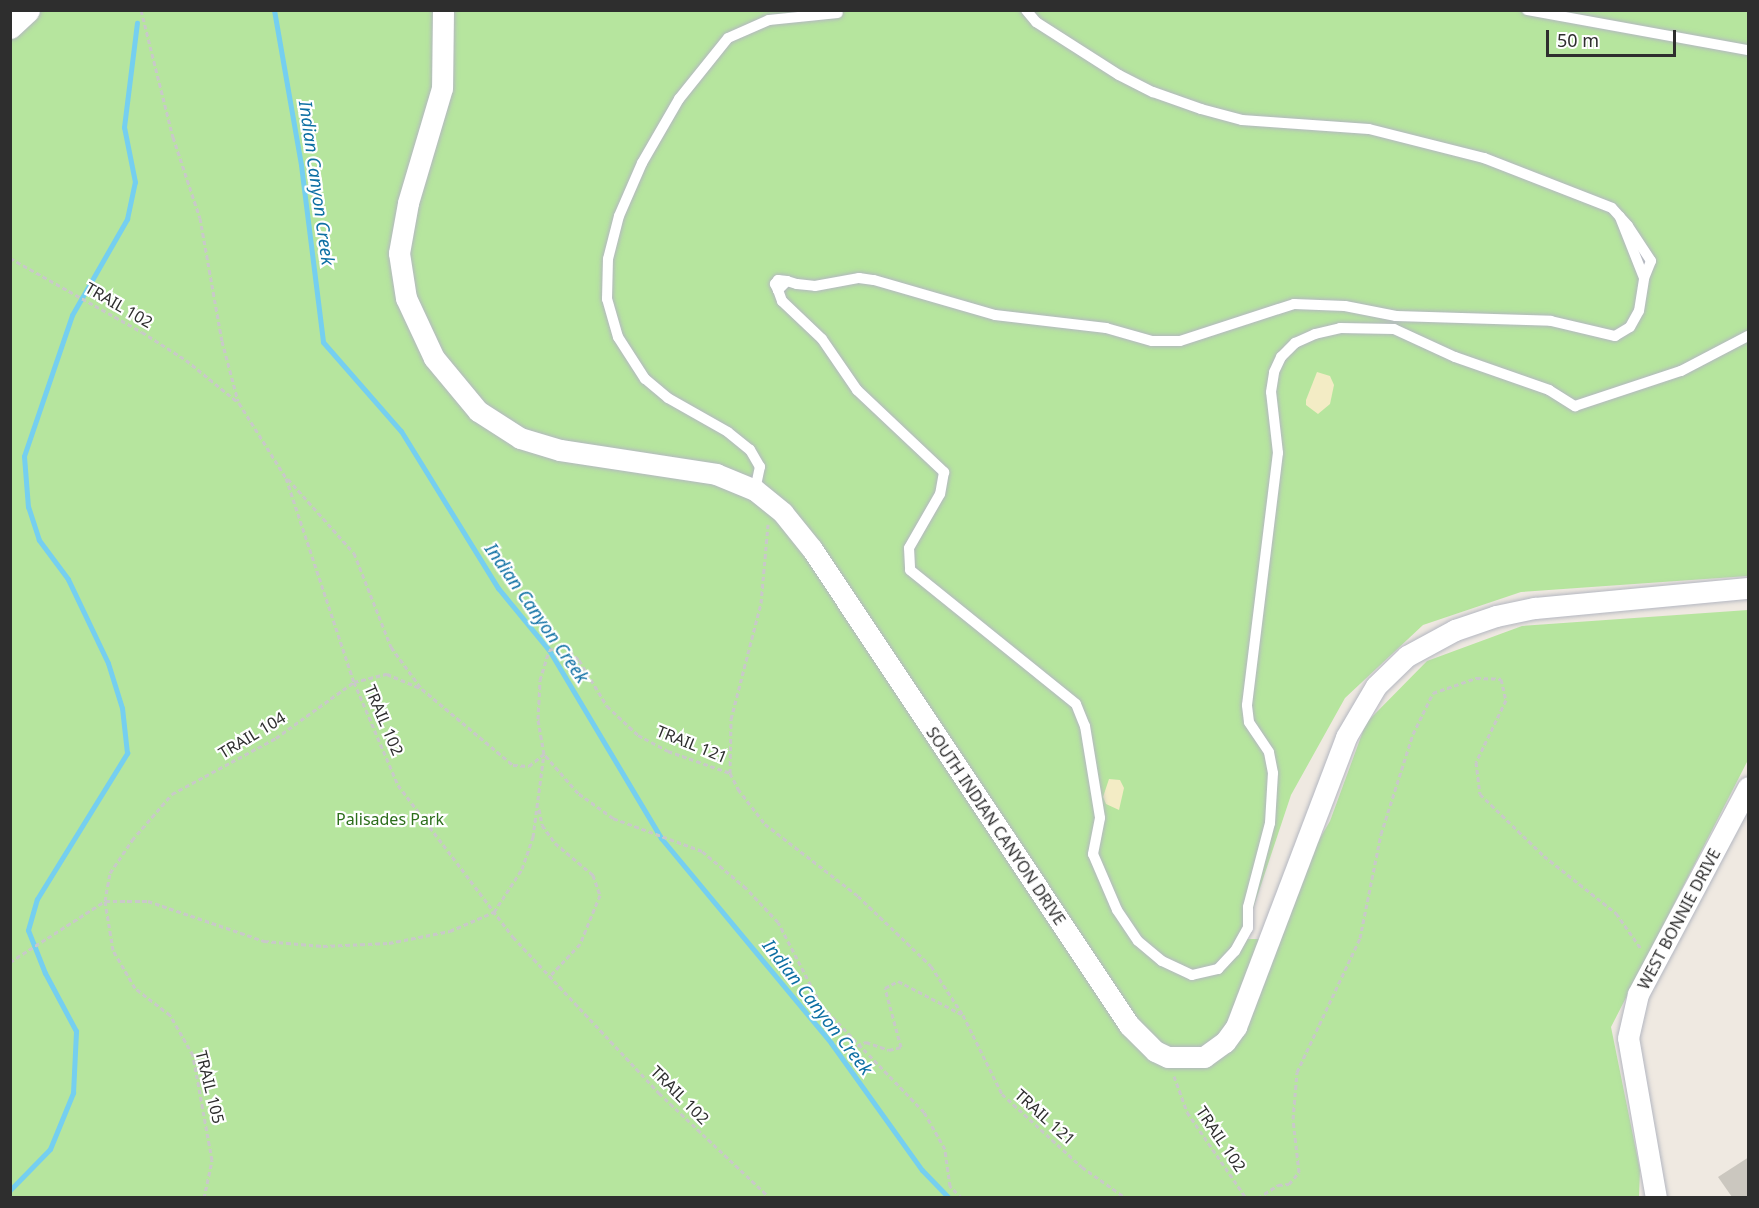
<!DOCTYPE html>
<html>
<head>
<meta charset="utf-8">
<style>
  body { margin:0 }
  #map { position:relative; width:1759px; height:1208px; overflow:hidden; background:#efe9e1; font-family:"Noto Sans",sans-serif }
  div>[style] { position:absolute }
  .green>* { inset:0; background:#b6e59e }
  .sand>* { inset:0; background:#f3ecc5 }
  .stream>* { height:5px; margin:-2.5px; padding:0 2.5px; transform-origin:2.5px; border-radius:2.5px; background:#75cff0 }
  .building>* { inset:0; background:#cbc7bf }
  .path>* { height:3px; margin-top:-1.5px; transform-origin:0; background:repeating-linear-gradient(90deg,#c9c9c9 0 4.5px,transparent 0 7.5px) }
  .roads { filter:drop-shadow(0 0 2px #b4b7c1) drop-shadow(0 0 2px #b4b7c1) }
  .service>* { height:10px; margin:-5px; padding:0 5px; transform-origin:5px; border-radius:5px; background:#fff }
  .minor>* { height:21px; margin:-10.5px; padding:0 10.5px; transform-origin:10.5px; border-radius:10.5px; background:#fff }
  .tertiary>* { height:26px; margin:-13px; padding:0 13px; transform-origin:13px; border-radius:13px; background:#fff }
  span { translate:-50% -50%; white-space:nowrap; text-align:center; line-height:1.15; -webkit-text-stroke:4.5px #fff; paint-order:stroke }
  .street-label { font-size:16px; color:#2e2e2e }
  .park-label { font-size:16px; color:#2c6e1b }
  .water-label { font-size:18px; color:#0d6fa3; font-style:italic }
  .frame { position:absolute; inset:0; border:12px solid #2e2e2e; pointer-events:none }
  .scale { position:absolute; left:1546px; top:30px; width:130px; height:27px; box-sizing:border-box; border:3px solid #2e2e2e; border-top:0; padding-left:8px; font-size:18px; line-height:21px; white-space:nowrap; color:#2e2e2e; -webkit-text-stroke:4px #fff; paint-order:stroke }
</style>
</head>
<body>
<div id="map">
  <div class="green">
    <i style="clip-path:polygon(10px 11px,1748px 11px,1748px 576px,1521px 592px,1423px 625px,1345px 698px,1291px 795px,1243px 939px,1262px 939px,1330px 821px,1366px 723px,1427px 661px,1522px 626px,1748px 610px,1748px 760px,1611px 1027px,1640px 1170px,1639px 1197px,11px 1197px)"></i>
  </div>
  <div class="sand">
    <i style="clip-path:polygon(1317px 372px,1330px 376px,1334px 385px,1330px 404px,1318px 414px,1306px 405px,1306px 400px)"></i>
    <i style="clip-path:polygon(1109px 779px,1120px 780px,1124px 788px,1119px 810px,1106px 804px,1103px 797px)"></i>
  </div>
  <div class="stream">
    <i style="left:274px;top:10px;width:157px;rotate:80.1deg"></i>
    <i style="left:301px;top:165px;width:178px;rotate:82.9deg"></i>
    <i style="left:323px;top:342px;width:118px;rotate:48.8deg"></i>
    <i style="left:401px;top:431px;width:185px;rotate:58.3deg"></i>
    <i style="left:498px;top:588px;width:80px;rotate:50.6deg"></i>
    <i style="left:549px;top:650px;width:219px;rotate:59.2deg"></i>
    <i style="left:661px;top:838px;width:266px;rotate:50.3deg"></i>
    <i style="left:831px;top:1043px;width:156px;rotate:54.4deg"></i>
    <i style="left:922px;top:1170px;width:39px;rotate:46deg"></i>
    <i style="left:10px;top:1190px;width:57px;rotate:-45.7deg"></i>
    <i style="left:50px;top:1149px;width:61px;rotate:-67.7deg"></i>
    <i style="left:73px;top:1093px;width:62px;rotate:-87.2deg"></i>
    <i style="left:76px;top:1031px;width:66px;rotate:-118.1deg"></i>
    <i style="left:45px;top:973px;width:46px;rotate:-111.6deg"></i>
    <i style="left:28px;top:930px;width:32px;rotate:-74deg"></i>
    <i style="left:37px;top:899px;width:172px;rotate:-58.3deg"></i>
    <i style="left:127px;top:753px;width:45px;rotate:-96.3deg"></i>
    <i style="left:122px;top:708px;width:47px;rotate:-107.3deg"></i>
    <i style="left:108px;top:663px;width:93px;rotate:-115.5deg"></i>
    <i style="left:68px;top:579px;width:49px;rotate:-126.6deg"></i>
    <i style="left:39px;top:540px;width:35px;rotate:-108deg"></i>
    <i style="left:28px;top:507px;width:51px;rotate:-94.5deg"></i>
    <i style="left:24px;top:456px;width:149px;rotate:-71.2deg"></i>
    <i style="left:72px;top:315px;width:111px;rotate:-60.2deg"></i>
    <i style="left:127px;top:219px;width:38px;rotate:-78deg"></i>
    <i style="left:135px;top:182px;width:56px;rotate:-101.3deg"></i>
    <i style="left:124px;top:127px;width:105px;rotate:-82.9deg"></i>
  </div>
  <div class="building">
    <i style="clip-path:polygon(1749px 1157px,1749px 1197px,1732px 1197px,1718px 1177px)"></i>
  </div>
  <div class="path">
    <i style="left:141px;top:10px;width:131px;rotate:75.9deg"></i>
    <i style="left:173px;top:137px;width:85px;rotate:71.6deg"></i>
    <i style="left:200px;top:218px;width:125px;rotate:79.9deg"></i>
    <i style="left:222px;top:341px;width:62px;rotate:75.1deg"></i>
    <i style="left:10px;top:258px;width:151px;rotate:29.3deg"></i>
    <i style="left:142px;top:332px;width:52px;rotate:32.5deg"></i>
    <i style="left:186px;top:360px;width:68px;rotate:39.1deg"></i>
    <i style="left:239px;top:403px;width:89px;rotate:57.9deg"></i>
    <i style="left:286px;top:478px;width:215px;rotate:71.6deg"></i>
    <i style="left:354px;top:682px;width:112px;rotate:66.9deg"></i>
    <i style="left:398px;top:785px;width:191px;rotate:52.9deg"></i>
    <i style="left:513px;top:937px;width:214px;rotate:46.9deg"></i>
    <i style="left:659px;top:1093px;width:153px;rotate:43.4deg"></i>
    <i style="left:288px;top:479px;width:99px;rotate:48.3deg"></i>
    <i style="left:354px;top:553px;width:101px;rotate:68.5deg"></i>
    <i style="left:391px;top:647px;width:51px;rotate:53.8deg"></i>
    <i style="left:730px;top:773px;width:54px;rotate:-88.9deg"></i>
    <i style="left:731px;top:719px;width:120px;rotate:-75.5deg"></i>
    <i style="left:761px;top:603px;width:79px;rotate:-84.9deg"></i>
    <i style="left:539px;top:809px;width:16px;rotate:79deg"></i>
    <i style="left:542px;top:825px;width:22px;rotate:54deg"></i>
    <i style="left:555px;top:843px;width:50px;rotate:40.1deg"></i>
    <i style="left:593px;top:875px;width:21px;rotate:71deg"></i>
    <i style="left:600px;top:895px;width:53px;rotate:112.2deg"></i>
    <i style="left:580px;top:944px;width:44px;rotate:133.2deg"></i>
    <i style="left:105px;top:901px;width:43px"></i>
    <i style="left:148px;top:901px;width:123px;rotate:19deg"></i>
    <i style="left:264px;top:941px;width:59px;rotate:4.8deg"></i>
    <i style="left:323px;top:946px;width:66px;rotate:-2.6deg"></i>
    <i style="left:389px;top:943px;width:62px;rotate:-11.1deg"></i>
    <i style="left:450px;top:931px;width:48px;rotate:-23.4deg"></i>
    <i style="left:494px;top:912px;width:51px;rotate:-56.9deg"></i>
    <i style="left:522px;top:869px;width:34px;rotate:-71deg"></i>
    <i style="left:533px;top:837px;width:84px;rotate:-82.5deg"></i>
    <i style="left:10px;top:962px;width:113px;rotate:-32.7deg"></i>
    <i style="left:857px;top:1046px;width:10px;rotate:-24deg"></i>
    <i style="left:866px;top:1042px;width:24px;rotate:19deg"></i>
    <i style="left:889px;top:1050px;width:12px;rotate:-14deg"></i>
    <i style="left:901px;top:1047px;width:61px;rotate:-105.2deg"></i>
    <i style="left:885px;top:988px;width:15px;rotate:-28deg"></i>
    <i style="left:898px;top:981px;width:71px;rotate:27.6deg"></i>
    <i style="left:1174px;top:1076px;width:38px;rotate:70deg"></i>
    <i style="left:1187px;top:1112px;width:104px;rotate:55.5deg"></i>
    <i style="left:204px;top:1198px;width:39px;rotate:-78deg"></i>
    <i style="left:212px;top:1160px;width:107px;rotate:-100.3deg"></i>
    <i style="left:193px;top:1055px;width:46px;rotate:-119.9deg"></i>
    <i style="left:170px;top:1015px;width:44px;rotate:-142.4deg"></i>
    <i style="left:135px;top:988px;width:44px;rotate:-120.1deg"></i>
    <i style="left:113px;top:950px;width:50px;rotate:-99.3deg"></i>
    <i style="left:105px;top:901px;width:28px;rotate:-80deg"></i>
    <i style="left:110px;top:873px;width:40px;rotate:-56deg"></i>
    <i style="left:132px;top:840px;width:61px;rotate:-49deg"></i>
    <i style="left:172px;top:794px;width:118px;rotate:-28.3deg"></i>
    <i style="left:276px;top:738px;width:96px;rotate:-35.7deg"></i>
    <i style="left:354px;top:682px;width:34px;rotate:-14deg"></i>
    <i style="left:387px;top:674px;width:38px;rotate:23deg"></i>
    <i style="left:422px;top:689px;width:119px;rotate:39.9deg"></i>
    <i style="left:513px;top:765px;width:16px;rotate:4deg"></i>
    <i style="left:529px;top:766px;width:19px;rotate:-39deg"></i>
    <i style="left:962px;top:1198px;width:17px;rotate:-135deg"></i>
    <i style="left:950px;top:1186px;width:37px;rotate:-98deg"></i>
    <i style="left:945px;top:1149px;width:43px;rotate:-119.6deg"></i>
    <i style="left:924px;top:1112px;width:149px;rotate:-133.9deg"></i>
    <i style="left:821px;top:1005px;width:93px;rotate:-117.4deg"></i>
    <i style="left:778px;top:922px;width:47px;rotate:-133.3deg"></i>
    <i style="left:746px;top:888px;width:57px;rotate:-139.9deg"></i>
    <i style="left:702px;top:851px;width:95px;rotate:-159.7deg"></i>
    <i style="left:613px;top:818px;width:43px;rotate:-144.5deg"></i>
    <i style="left:578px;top:793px;width:52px;rotate:-131.1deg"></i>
    <i style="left:544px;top:754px;width:36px;rotate:-100deg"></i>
    <i style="left:538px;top:719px;width:39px;rotate:-87deg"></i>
    <i style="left:540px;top:680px;width:31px;rotate:-73deg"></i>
    <i style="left:549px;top:650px;width:16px;rotate:-15deg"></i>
    <i style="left:564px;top:646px;width:21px;rotate:43deg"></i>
    <i style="left:579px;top:660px;width:54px;rotate:58.7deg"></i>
    <i style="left:607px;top:706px;width:42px;rotate:43.1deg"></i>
    <i style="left:638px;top:735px;width:34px;rotate:28deg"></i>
    <i style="left:668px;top:751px;width:66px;rotate:19.5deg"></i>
    <i style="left:730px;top:773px;width:18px;rotate:63deg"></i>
    <i style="left:738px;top:789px;width:44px;rotate:52.4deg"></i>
    <i style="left:765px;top:824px;width:118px;rotate:37.7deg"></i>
    <i style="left:858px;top:896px;width:101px;rotate:43.8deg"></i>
    <i style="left:931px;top:966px;width:59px;rotate:56.9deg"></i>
    <i style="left:963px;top:1015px;width:88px;rotate:63.7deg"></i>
    <i style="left:1002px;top:1094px;width:108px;rotate:42.4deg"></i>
    <i style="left:1082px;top:1167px;width:54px;rotate:35.2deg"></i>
    <i style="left:1258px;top:1198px;width:24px;rotate:-33deg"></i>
    <i style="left:1278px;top:1185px;width:11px;rotate:-5deg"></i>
    <i style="left:1289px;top:1184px;width:16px;rotate:-50deg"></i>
    <i style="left:1299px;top:1172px;width:53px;rotate:-96.5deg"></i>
    <i style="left:1293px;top:1119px;width:47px;rotate:-85.1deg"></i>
    <i style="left:1297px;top:1072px;width:148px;rotate:-64.8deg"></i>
    <i style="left:1360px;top:938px;width:106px;rotate:-78.6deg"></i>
    <i style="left:1381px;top:834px;width:105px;rotate:-72.3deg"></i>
    <i style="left:1413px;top:734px;width:46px;rotate:-64deg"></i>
    <i style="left:1433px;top:693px;width:46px;rotate:-19.2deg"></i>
    <i style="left:1476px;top:678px;width:25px;rotate:2deg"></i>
    <i style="left:1501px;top:679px;width:22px;rotate:77deg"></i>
    <i style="left:1506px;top:700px;width:69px;rotate:115.8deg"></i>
    <i style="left:1476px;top:762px;width:32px;rotate:83deg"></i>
    <i style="left:1480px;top:794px;width:89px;rotate:44.1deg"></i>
    <i style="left:1544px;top:856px;width:92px;rotate:38.4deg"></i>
    <i style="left:1616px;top:913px;width:45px;rotate:54.9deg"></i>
  </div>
  <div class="roads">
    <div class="service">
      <i style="left:1026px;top:10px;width:16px;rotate:50deg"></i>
      <i style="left:1036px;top:22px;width:98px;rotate:32.6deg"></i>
      <i style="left:1119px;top:75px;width:38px;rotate:27deg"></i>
      <i style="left:1153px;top:92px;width:51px;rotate:19.5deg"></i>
      <i style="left:1201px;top:109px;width:42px;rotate:15deg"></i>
      <i style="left:1242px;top:120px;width:127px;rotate:4.1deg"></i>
      <i style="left:1369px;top:129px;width:119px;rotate:14.2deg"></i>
      <i style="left:1484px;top:158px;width:137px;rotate:21.3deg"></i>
      <i style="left:1612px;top:208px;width:24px;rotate:48deg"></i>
      <i style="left:1628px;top:226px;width:42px;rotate:56.7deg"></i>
      <i style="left:1651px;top:261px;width:18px;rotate:112deg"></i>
      <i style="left:1644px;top:278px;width:66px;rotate:-111.5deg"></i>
      <i style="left:1527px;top:10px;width:225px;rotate:10.3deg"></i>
      <i style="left:787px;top:281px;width:13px;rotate:135deg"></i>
      <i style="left:778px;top:290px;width:7px;rotate:-117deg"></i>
      <i style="left:775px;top:284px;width:5px;rotate:-53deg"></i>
      <i style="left:778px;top:280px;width:9px;rotate:6deg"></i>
      <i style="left:787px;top:281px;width:10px;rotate:17deg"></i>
      <i style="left:797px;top:284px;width:18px;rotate:6deg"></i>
      <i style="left:815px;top:286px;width:45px;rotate:-10.3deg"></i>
      <i style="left:859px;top:278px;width:15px;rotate:8deg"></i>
      <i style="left:874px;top:280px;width:126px;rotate:16.1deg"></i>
      <i style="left:995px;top:315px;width:112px;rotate:6.7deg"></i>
      <i style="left:1106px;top:328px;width:48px;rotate:15.8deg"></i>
      <i style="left:1152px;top:341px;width:28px"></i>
      <i style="left:1180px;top:341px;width:120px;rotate:-18deg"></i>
      <i style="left:1294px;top:304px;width:51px;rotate:2.2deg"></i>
      <i style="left:1345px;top:306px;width:52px;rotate:11.1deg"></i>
      <i style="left:1396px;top:316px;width:155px;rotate:1.8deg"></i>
      <i style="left:1551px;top:321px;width:66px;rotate:13.2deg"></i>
      <i style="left:1615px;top:336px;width:17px;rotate:-31deg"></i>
      <i style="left:1630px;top:327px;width:18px;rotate:-61deg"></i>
      <i style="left:1639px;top:311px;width:33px;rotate:-81deg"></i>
      <i style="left:778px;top:290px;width:12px;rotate:70deg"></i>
      <i style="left:782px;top:301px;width:55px;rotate:43.5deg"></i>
      <i style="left:822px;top:339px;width:62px;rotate:55.5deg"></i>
      <i style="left:857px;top:390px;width:120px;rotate:43.3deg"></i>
      <i style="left:944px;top:472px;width:22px;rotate:100deg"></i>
      <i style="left:940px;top:494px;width:62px;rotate:119.9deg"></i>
      <i style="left:909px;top:548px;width:22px;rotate:87deg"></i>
      <i style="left:910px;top:570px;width:213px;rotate:38.9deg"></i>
      <i style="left:1076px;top:704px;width:24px;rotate:68deg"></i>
      <i style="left:1085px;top:726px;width:93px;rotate:80.7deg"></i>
      <i style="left:1100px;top:818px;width:37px;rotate:101deg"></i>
      <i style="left:1093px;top:854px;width:61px;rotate:66.8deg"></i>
      <i style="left:1117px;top:910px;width:37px;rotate:56deg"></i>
      <i style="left:1138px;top:941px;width:31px;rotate:40deg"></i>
      <i style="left:1162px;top:961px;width:33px;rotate:25deg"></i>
      <i style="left:1192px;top:975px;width:27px;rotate:-13deg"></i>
      <i style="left:1218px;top:969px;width:25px;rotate:-47deg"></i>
      <i style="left:1235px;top:951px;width:26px;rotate:-61deg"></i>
      <i style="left:1248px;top:928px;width:21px;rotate:-90deg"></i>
      <i style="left:1248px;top:907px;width:87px;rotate:-75.3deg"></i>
      <i style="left:1270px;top:823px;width:50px;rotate:-86.6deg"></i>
      <i style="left:1273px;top:773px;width:21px;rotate:-101deg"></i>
      <i style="left:1269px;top:752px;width:36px;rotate:-124deg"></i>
      <i style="left:1249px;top:722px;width:17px;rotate:-97deg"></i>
      <i style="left:1247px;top:705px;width:254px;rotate:-83deg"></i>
      <i style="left:1278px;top:453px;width:61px;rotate:-96.5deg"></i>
      <i style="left:1271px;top:392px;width:20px;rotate:-81deg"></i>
      <i style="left:1274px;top:372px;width:17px;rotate:-65deg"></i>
      <i style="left:1281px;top:357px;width:20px;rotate:-45deg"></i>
      <i style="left:1295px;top:343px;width:22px;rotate:-24deg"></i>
      <i style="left:1315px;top:334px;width:26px;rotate:-13deg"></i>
      <i style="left:1340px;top:328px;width:54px;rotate:1.1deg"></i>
      <i style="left:1394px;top:329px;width:67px;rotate:24.7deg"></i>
      <i style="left:1455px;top:357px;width:100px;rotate:19.3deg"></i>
      <i style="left:1549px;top:390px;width:31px;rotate:32deg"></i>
      <i style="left:1575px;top:406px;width:112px;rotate:-18.3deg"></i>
      <i style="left:1681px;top:371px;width:76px;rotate:-27.6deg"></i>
      <i style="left:755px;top:490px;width:24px;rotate:-78deg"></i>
      <i style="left:760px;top:467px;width:20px;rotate:-120deg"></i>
      <i style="left:750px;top:450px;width:28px;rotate:-141deg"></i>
      <i style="left:728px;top:432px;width:69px;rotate:-150.5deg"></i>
      <i style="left:668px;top:398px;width:30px;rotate:-140deg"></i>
      <i style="left:645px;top:379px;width:50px;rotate:-122.7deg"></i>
      <i style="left:618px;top:337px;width:40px;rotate:-106deg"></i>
      <i style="left:607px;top:299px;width:40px;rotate:-88.6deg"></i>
      <i style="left:608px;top:259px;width:44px;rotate:-75.7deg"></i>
      <i style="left:619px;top:216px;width:58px;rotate:-66.5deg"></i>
      <i style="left:642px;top:163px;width:74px;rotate:-60deg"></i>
      <i style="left:679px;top:99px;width:78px;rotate:-51.2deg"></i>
      <i style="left:728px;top:38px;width:45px;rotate:-23.7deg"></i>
      <i style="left:769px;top:20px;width:69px;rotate:-5.8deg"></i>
    </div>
    <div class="minor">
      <i style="left:443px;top:10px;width:78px;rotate:90.7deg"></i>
      <i style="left:442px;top:88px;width:120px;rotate:106.5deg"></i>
      <i style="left:408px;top:203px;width:51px;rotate:100.2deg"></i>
      <i style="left:399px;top:253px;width:46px;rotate:81.2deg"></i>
      <i style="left:406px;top:298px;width:66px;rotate:65deg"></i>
      <i style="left:434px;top:358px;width:69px;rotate:50.3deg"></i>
      <i style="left:478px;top:411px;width:50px;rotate:32.7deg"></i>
      <i style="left:520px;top:438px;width:42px;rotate:16.7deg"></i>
      <i style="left:560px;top:450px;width:158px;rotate:8.7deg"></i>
      <i style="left:716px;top:474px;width:42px;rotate:22.3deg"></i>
      <i style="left:755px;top:490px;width:36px;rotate:39deg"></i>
      <i style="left:783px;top:513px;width:46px;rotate:51.1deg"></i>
      <i style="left:812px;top:549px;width:572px;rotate:56.34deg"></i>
      <i style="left:1129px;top:1025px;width:37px;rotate:45deg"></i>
      <i style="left:1155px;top:1051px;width:14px;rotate:25deg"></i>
      <i style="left:1168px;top:1057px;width:36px"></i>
      <i style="left:1204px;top:1057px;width:26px;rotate:-36deg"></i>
      <i style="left:1225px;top:1042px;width:19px;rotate:-54deg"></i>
      <i style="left:1236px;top:1027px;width:310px;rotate:-69.2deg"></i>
      <i style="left:1346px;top:737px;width:59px;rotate:-59.5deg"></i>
      <i style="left:1376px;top:686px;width:43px;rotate:-44.1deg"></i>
      <i style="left:1407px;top:656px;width:55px;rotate:-28.4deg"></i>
      <i style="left:1455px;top:630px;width:43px;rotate:-18.9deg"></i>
      <i style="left:1496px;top:616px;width:40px;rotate:-12deg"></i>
      <i style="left:1535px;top:608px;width:214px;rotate:-5.4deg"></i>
      <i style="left:1656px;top:1198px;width:162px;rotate:-99.9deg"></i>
      <i style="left:1628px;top:1038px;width:45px;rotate:-77.2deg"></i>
      <i style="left:1638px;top:994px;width:234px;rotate:-62deg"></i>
    </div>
    <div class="tertiary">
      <i style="left:10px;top:26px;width:23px;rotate:-43deg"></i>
    </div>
  </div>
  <div class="street-label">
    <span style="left:119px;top:305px;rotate:30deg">TRAIL 102</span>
    <span style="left:384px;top:720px;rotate:67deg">TRAIL 102</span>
    <span style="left:252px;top:735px;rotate:-31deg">TRAIL 104</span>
    <span style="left:692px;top:744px;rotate:22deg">TRAIL 121</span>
    <span style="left:996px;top:826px;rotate:56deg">SOUTH INDIAN CANYON DRIVE</span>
    <span style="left:1679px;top:919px;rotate:-62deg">WEST BONNIE DRIVE</span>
    <span style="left:210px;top:1087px;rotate:76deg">TRAIL 105</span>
    <span style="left:680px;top:1095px;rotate:45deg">TRAIL 102</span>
    <span style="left:1045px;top:1117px;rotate:42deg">TRAIL 121</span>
    <span style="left:1221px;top:1139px;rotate:56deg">TRAIL 102</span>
  </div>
  <div class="park-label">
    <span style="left:390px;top:819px">Palisades Park</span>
  </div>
  <div class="water-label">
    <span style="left:317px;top:183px;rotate:82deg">Indian Canyon Creek</span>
    <span style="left:537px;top:613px;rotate:55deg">Indian Canyon Creek</span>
    <span style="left:818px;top:1007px;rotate:52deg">Indian Canyon Creek</span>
  </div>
  <div class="frame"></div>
  <div class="scale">50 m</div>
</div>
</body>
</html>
